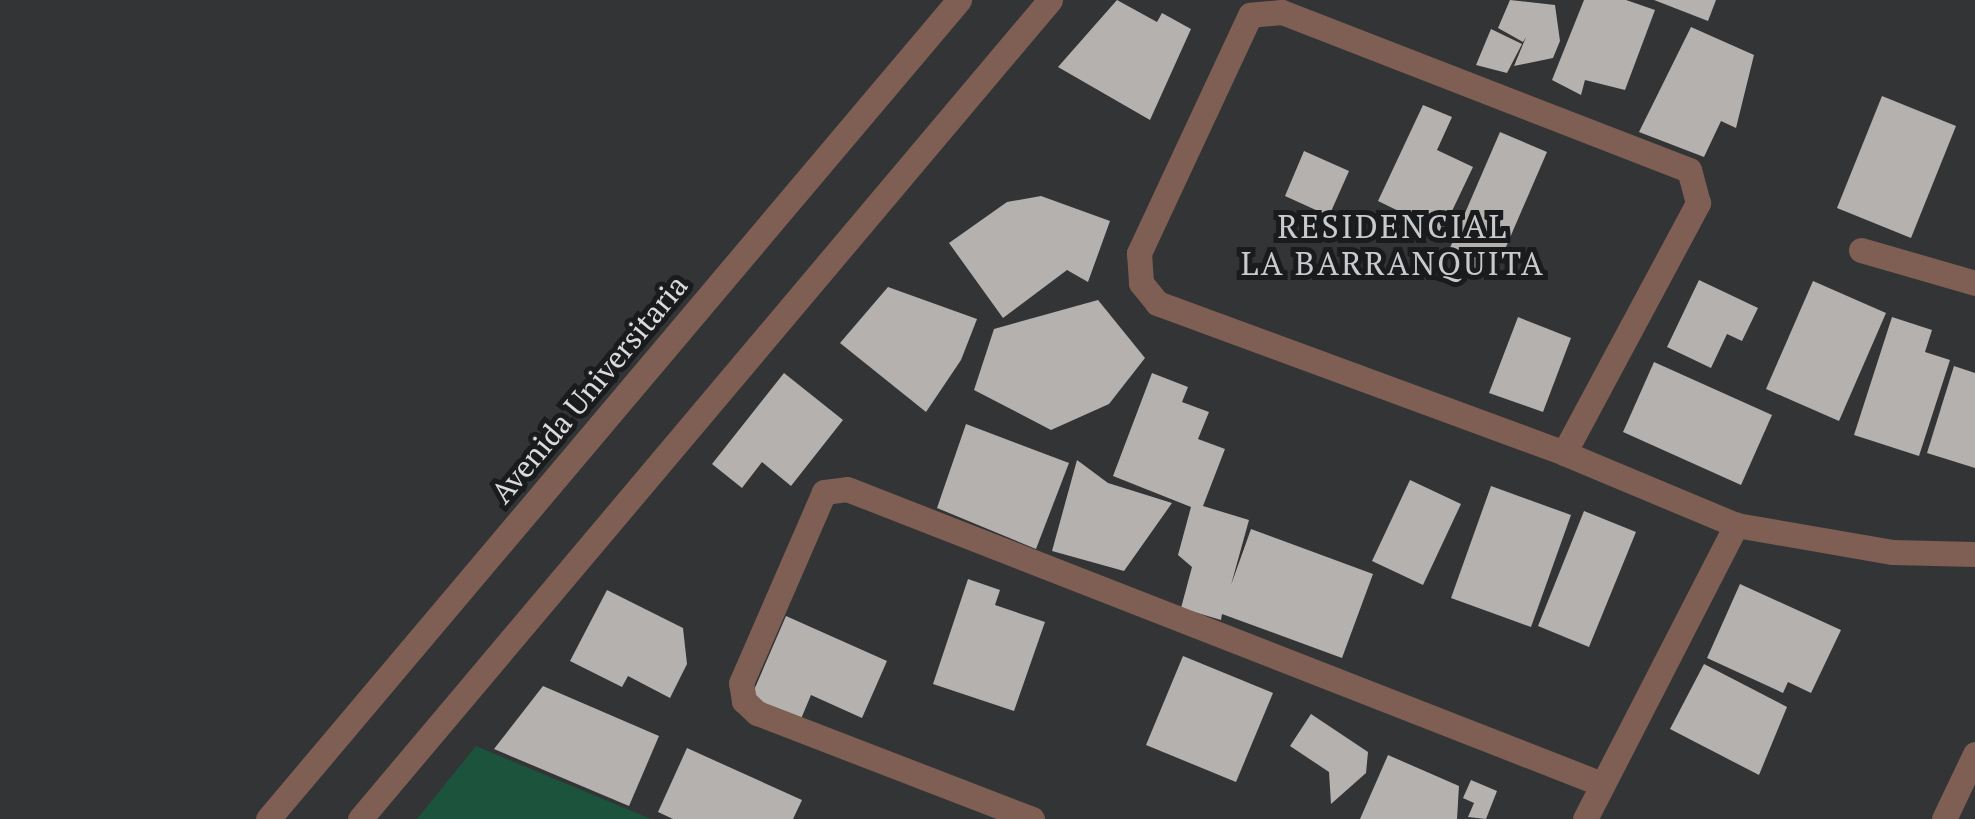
<!DOCTYPE html>
<html>
<head>
<meta charset="utf-8">
<style>
  body { margin:0 }
  #map { position:relative; width:1975px; height:819px; overflow:hidden; background:#323436; font-family:"PT Serif",serif }
  div>[style] { position:absolute }
  .green>* { inset:0; background:#1b533c }
  .building>* { inset:0; background:#b5b1af }
  .street>* { height:25px; margin:-12.5px; padding:0 12.5px; transform-origin:12.5px; border-radius:12.5px; background:#7f5e53 }
  span { translate:-50% -50%; white-space:nowrap; text-align:center; line-height:1.15; -webkit-text-stroke:10px #1a1b1c; paint-order:stroke }
  .street-label { font-size:30px; color:#dadbdd }
  .neighbourhood-label { font-size:32px; color:#c8cacd; letter-spacing:2.5px }
</style>
</head>
<body>
<div id="map">
  <div class="green">
    <i style="clip-path:polygon(476px 746px,651px 819px,417px 819px)"></i>
  </div>
  <div class="building">
    <i style="clip-path:polygon(1117px 0,1157px 22px,1162px 13px,1191px 29px,1150px 120px,1058px 67px)"></i>
    <i style="clip-path:polygon(1510px 0,1555px 5px,1560px 41px,1553px 58px,1514px 66px,1526px 37px,1523px 42px,1498px 28px)"></i>
    <i style="clip-path:polygon(1584px 0,1626px 0,1655px 10px,1625px 90px,1585px 80px,1581px 95px,1552px 80px)"></i>
    <i style="clip-path:polygon(1654px 0,1716px 0,1708px 21px)"></i>
    <i style="clip-path:polygon(1691px 27px,1754px 55px,1736px 128px,1721px 121px,1704px 157px,1639px 132px)"></i>
    <i style="clip-path:polygon(1491px 29px,1522px 44px,1507px 73px,1476px 65px)"></i>
    <i style="clip-path:polygon(1882px 96px,1956px 126px,1911px 238px,1837px 208px)"></i>
    <i style="clip-path:polygon(1423px 105px,1452px 117px,1437px 150px,1473px 167px,1442px 232px,1378px 201px)"></i>
    <i style="clip-path:polygon(1500px 132px,1547px 152px,1493px 277px,1446px 257px)"></i>
    <i style="clip-path:polygon(1304px 151px,1349px 171px,1329px 216px,1285px 196px)"></i>
    <i style="clip-path:polygon(1041px 196px,1110px 221px,1088px 282px,1067px 270px,1003px 318px,949px 243px,1007px 202px)"></i>
    <i style="clip-path:polygon(1699px 280px,1758px 308px,1742px 341px,1727px 334px,1711px 368px,1667px 347px)"></i>
    <i style="clip-path:polygon(1813px 281px,1886px 313px,1839px 421px,1766px 389px)"></i>
    <i style="clip-path:polygon(888px 287px,977px 319px,961px 360px,926px 412px,840px 343px)"></i>
    <i style="clip-path:polygon(1098px 300px,1145px 358px,1109px 404px,1051px 430px,974px 390px,994px 329px)"></i>
    <i style="clip-path:polygon(1518px 317px,1571px 338px,1543px 412px,1489px 393px)"></i>
    <i style="clip-path:polygon(1892px 317px,1932px 330px,1925px 352px,1950px 360px,1919px 456px,1854px 435px)"></i>
    <i style="clip-path:polygon(1654px 362px,1772px 415px,1741px 485px,1623px 432px)"></i>
    <i style="clip-path:polygon(1954px 366px,1975px 373px,1975px 468px,1927px 453px)"></i>
    <i style="clip-path:polygon(784px 373px,843px 420px,791px 486px,762px 462px,742px 488px,712px 464px)"></i>
    <i style="clip-path:polygon(1152px 373px,1188px 387px,1182px 402px,1209px 412px,1198px 439px,1225px 449px,1203px 506px,1249px 520px,1231px 585px,1251px 529px,1373px 574px,1342px 658px,1222px 614px,1221px 620px,1181px 608px,1192px 567px,1178px 555px,1191px 507px,1113px 476px)"></i>
    <i style="clip-path:polygon(966px 424px,1069px 463px,1036px 549px,937px 508px)"></i>
    <i style="clip-path:polygon(1077px 460px,1108px 483px,1172px 503px,1124px 571px,1052px 551px)"></i>
    <i style="clip-path:polygon(1410px 480px,1461px 504px,1423px 585px,1372px 561px)"></i>
    <i style="clip-path:polygon(1491px 486px,1571px 515px,1531px 627px,1451px 598px)"></i>
    <i style="clip-path:polygon(1584px 511px,1636px 532px,1589px 647px,1538px 626px)"></i>
    <i style="clip-path:polygon(968px 579px,1000px 590px,995px 605px,1045px 622px,1014px 711px,933px 684px)"></i>
    <i style="clip-path:polygon(1740px 584px,1841px 630px,1811px 693px,1788px 682px,1783px 693px,1707px 658px)"></i>
    <i style="clip-path:polygon(607px 590px,683px 628px,687px 664px,670px 698px,628px 676px,622px 687px,570px 661px)"></i>
    <i style="clip-path:polygon(786px 616px,887px 661px,862px 718px,811px 695px,798px 726px,748px 704px)"></i>
    <i style="clip-path:polygon(1183px 656px,1273px 693px,1236px 782px,1146px 745px)"></i>
    <i style="clip-path:polygon(1704px 664px,1787px 707px,1759px 775px,1670px 729px)"></i>
    <i style="clip-path:polygon(543px 686px,659px 736px,629px 806px,494px 749px)"></i>
    <i style="clip-path:polygon(1311px 714px,1368px 752px,1366px 773px,1331px 804px,1329px 772px,1290px 746px)"></i>
    <i style="clip-path:polygon(687px 748px,802px 800px,793px 819px,673px 819px,658px 812px)"></i>
    <i style="clip-path:polygon(1388px 755px,1459px 786px,1457px 819px,1360px 819px)"></i>
    <i style="clip-path:polygon(1471px 780px,1497px 791px,1486px 819px,1468px 817px,1474px 803px,1463px 798px)"></i>
  </div>
  <div class="street">
    <i style="left:1861px;top:250px;width:119px;rotate:16.1deg"></i>
    <i style="left:1564px;top:453px;width:284px;rotate:-61.8deg"></i>
    <i style="left:1698px;top:203px;width:34px;rotate:-105deg"></i>
    <i style="left:1689px;top:170px;width:437px;rotate:-158.8deg"></i>
    <i style="left:1282px;top:12px;width:32px;rotate:175deg"></i>
    <i style="left:1250px;top:15px;width:263px;rotate:115deg"></i>
    <i style="left:1139px;top:253px;width:30px;rotate:86deg"></i>
    <i style="left:1141px;top:283px;width:26px;rotate:51deg"></i>
    <i style="left:1157px;top:303px;width:434px;rotate:20.2deg"></i>
    <i style="left:1564px;top:453px;width:186px;rotate:22.7deg"></i>
    <i style="left:1736px;top:525px;width:159px;rotate:9.8deg"></i>
    <i style="left:1893px;top:552px;width:82px;rotate:1.4deg"></i>
    <i style="left:268px;top:819px;width:1072px;rotate:-49.85deg"></i>
    <i style="left:360px;top:819px;width:1071px;rotate:-49.89deg"></i>
    <i style="left:1032px;top:819px;width:295px;rotate:-158.9deg"></i>
    <i style="left:757px;top:713px;width:18px;rotate:-137deg"></i>
    <i style="left:744px;top:701px;width:18px;rotate:-99deg"></i>
    <i style="left:741px;top:683px;width:208px;rotate:-66.5deg"></i>
    <i style="left:824px;top:492px;width:23px;rotate:-7deg"></i>
    <i style="left:847px;top:489px;width:807px;rotate:21.35deg"></i>
    <i style="left:1585px;top:819px;width:331px;rotate:-62.8deg"></i>
    <i style="left:1944px;top:819px;width:72px;rotate:-64.5deg"></i>
  </div>
  <div class="street-label">
    <span style="left:589px;top:389px;rotate:-50deg">Avenida Universitaria</span>
  </div>
  <div class="neighbourhood-label">
    <span style="left:1393px;top:245px">RESIDENCIAL<br>LA BARRANQUITA</span>
  </div>
</div>
</body>
</html>
